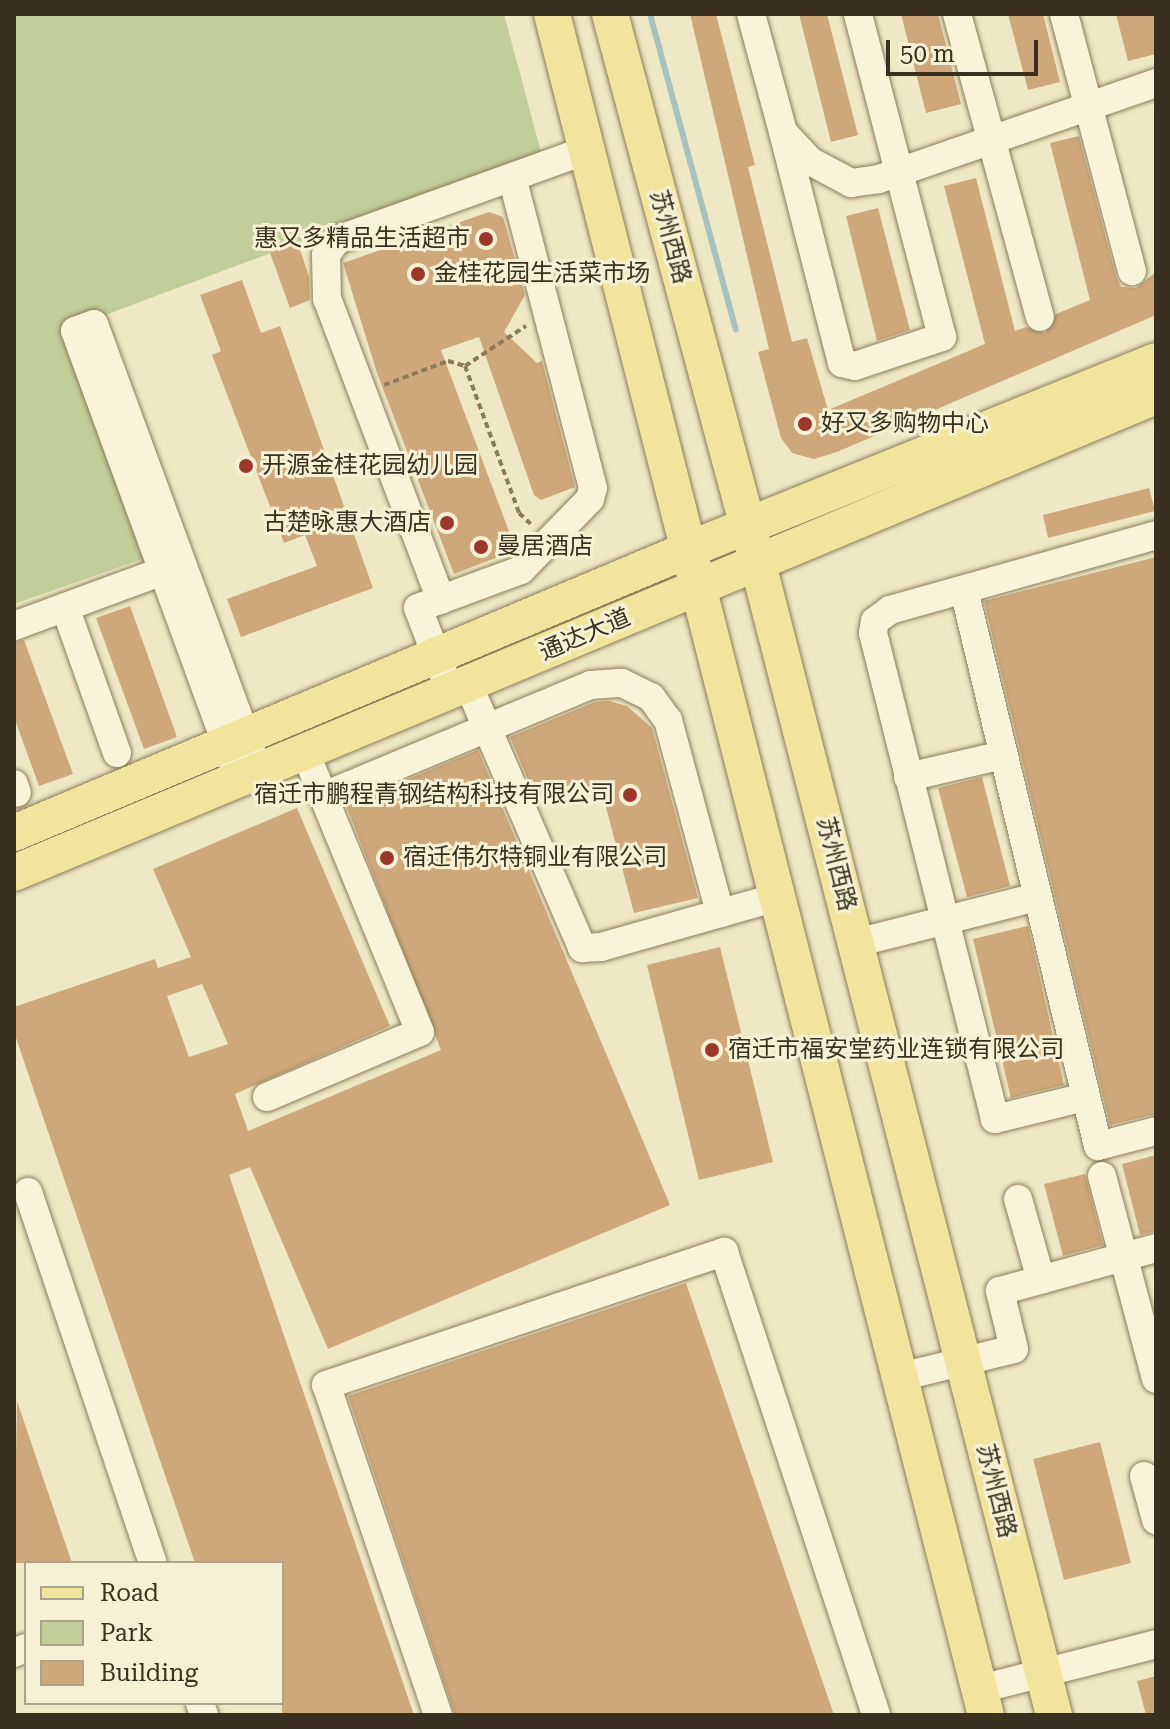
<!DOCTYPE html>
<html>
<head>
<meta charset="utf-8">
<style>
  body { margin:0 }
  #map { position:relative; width:1170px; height:1729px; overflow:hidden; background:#efe8c5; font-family:"Roboto Serif","Noto Sans SC",serif }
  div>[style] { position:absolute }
  .green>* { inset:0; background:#c1ce99 }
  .stream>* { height:6px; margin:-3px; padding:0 3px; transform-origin:3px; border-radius:3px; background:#a7c2be }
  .building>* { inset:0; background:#cea87b }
  .path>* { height:4px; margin-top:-2px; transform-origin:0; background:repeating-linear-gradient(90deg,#8b7b5b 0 6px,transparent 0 10px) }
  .roads { filter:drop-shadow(0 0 2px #8b7b5b) drop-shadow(0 0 2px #8b7b5b) }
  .minor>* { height:28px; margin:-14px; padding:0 14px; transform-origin:14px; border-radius:14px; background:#f9f4d9 }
  .major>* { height:36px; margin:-18px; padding:0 18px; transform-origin:18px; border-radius:18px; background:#f2e39d }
  .dots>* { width:22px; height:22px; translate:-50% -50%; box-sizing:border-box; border:4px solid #f6f1d5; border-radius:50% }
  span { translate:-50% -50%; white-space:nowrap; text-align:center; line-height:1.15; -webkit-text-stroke:6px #f6f1d5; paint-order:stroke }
  .street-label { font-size:24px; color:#3b301f }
  .poi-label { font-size:24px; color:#3b301f }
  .right { translate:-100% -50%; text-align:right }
  .left { translate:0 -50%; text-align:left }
  .frame { position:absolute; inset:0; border:16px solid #3b301f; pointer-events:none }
  .legend { position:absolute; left:24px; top:1561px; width:260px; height:144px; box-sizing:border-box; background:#f6f1d5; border:2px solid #aba48c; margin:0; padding:10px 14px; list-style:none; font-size:24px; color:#3b301f }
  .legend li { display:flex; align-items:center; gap:16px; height:40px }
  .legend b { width:40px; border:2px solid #aba48c }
  .scale { position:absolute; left:886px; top:40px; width:152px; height:36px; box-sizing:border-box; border:4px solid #3b301f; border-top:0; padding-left:10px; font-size:24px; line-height:28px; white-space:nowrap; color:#3b301f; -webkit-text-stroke:6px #f6f1d5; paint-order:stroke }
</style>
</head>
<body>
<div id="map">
  <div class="green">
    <i style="clip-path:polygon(14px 14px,504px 14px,541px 152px,65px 330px,148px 557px,14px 604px)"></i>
  </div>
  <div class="stream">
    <i style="left:650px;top:14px;width:327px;rotate:74.8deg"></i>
  </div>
  <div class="building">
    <i style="clip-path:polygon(690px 14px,716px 14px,755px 165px,748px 167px,792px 342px,807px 338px,828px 410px,985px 344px,944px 186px,976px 178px,1015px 331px,1026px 327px,1045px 333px,1056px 314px,1090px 300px,1050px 143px,1079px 136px,1116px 276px,1121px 287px,1136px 288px,1156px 272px,1156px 315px,837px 452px,814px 459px,792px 453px,781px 438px,758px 352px,769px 349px)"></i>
    <i style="clip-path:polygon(799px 14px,827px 14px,858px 135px,831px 142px)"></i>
    <i style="clip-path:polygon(901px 14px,938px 14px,961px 104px,926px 113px)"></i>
    <i style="clip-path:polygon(1008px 14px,1043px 14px,1060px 82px,1028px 90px)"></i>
    <i style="clip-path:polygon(1116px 14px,1156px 14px,1156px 54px,1128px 61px)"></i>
    <i style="clip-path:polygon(878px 208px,910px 330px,877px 341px,846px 216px)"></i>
    <i style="clip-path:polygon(489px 212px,503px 217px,525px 295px,504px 332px,537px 363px,542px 361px,575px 487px,541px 500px,534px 495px,479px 337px,441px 350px,516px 550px,454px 574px,377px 373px,343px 263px)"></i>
    <i style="clip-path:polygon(298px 243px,309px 277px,310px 300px,290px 308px,270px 253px)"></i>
    <i style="clip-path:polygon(242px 280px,261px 333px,280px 326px,373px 588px,241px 637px,227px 599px,317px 566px,305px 535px,284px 543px,212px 355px,221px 351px,200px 295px)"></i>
    <i style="clip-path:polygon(1149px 488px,1155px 511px,1048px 538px,1043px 515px)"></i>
    <i style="clip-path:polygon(1156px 557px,1156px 1114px,1110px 1125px,984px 601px)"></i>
    <i style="clip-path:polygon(130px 606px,177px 737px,144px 749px,96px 618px)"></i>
    <i style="clip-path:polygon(24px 640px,73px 774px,39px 786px,14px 717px,14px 643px)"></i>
    <i style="clip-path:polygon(609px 701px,627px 706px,652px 728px,698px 898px,634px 913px,604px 800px,574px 783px,536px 799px,510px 737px,595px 702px)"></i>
    <i style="clip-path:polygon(evenodd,478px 750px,670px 1205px,328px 1349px,250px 1167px,229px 1175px,414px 1715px,282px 1715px,282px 1563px,195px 1563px,14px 1032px,14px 1007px,155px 959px,158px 968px,191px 957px,153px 869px,297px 808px,390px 1026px,235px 1094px,248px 1131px,441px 1050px,346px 805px,478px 750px,202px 984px,228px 1044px,189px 1057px,167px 996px,202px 984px)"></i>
    <i style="clip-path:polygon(982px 777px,1010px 886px,967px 897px,938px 788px)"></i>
    <i style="clip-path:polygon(1028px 926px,1064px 1085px,1011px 1098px,973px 939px)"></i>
    <i style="clip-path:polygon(720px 947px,773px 1162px,699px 1180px,647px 965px)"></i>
    <i style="clip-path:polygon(1156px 1155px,1156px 1231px,1140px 1235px,1122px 1164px)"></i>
    <i style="clip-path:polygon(1085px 1174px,1103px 1245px,1063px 1256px,1044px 1184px)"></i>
    <i style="clip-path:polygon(686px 1283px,834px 1715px,455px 1715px,348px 1396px)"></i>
    <i style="clip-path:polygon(17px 1401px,72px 1563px,14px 1563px)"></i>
    <i style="clip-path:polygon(1100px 1442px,1131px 1563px,1064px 1580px,1033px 1459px)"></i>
    <i style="clip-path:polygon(1156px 1676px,1156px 1715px,1146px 1715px,1137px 1681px)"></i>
  </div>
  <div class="path">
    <i style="left:465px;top:366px;width:73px;rotate:-33.3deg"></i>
    <i style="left:384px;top:385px;width:68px;rotate:-20.6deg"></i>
    <i style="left:448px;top:361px;width:18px;rotate:16deg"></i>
    <i style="left:465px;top:366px;width:157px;rotate:69.8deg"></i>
    <i style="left:519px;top:513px;width:19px;rotate:43deg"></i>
  </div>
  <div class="roads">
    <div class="minor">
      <i style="left:751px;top:14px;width:122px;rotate:74.8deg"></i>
      <i style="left:783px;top:132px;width:40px;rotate:47deg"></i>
      <i style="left:810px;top:161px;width:47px;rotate:28.2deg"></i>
      <i style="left:851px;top:183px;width:28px;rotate:-8deg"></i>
      <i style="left:879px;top:179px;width:293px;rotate:-19.1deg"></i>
      <i style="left:957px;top:14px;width:314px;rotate:74.7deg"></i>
      <i style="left:1064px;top:14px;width:266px;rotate:75.2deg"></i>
      <i style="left:783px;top:132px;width:238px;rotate:75.7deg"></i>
      <i style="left:842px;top:363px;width:13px;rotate:13deg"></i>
      <i style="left:855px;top:366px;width:92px;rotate:-18.4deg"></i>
      <i style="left:942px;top:337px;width:334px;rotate:-104.6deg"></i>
      <i style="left:964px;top:590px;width:572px;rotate:76.45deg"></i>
      <i style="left:1098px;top:1146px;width:60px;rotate:-14.5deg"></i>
      <i style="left:441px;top:600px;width:322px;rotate:-110.7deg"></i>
      <i style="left:327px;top:299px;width:44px;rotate:-91.3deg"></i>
      <i style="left:326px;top:255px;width:19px;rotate:-54deg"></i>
      <i style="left:337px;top:240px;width:266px;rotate:-19.8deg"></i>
      <i style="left:65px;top:607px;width:155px;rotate:70.4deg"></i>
      <i style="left:14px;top:626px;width:159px;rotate:-20.3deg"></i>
      <i style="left:468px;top:684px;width:288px;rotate:66.6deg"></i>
      <i style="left:582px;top:948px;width:19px;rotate:-3deg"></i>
      <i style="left:601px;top:947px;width:184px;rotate:-15.8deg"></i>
      <i style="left:450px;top:691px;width:89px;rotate:-111.1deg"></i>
      <i style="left:418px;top:608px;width:110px;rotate:-20.3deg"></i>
      <i style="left:521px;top:570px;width:99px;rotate:-45.8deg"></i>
      <i style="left:590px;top:499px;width:11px;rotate:-75deg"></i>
      <i style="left:593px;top:488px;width:321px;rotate:-104.6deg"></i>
      <i style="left:908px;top:777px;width:98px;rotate:-13deg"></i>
      <i style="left:239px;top:779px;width:477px;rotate:-110.1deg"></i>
      <i style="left:75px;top:331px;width:20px;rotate:-20deg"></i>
      <i style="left:94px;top:324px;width:459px;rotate:69.8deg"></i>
      <i style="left:14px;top:784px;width:9px;rotate:72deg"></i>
      <i style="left:324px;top:796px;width:289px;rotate:-22.6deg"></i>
      <i style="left:591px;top:685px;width:31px;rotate:-4deg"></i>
      <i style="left:622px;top:683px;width:32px;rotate:26deg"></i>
      <i style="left:651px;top:697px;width:29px;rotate:54deg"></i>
      <i style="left:668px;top:720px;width:200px;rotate:74.9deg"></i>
      <i style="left:856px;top:943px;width:187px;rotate:-14.3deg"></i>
      <i style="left:267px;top:1097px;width:166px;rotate:-23deg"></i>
      <i style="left:420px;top:1032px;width:304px;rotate:-112.3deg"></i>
      <i style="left:1085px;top:1097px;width:93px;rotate:166.3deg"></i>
      <i style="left:995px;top:1119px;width:501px;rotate:-104.09deg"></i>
      <i style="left:873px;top:633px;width:12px;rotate:-81deg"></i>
      <i style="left:875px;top:621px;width:19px;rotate:-36deg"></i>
      <i style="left:890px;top:610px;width:276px;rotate:-15.7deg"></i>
      <i style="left:1102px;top:1176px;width:210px;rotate:75.1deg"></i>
      <i style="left:28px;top:1192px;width:391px;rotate:71.4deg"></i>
      <i style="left:1018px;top:1199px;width:84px;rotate:74.1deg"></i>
      <i style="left:900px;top:1377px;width:117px;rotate:-13.8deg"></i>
      <i style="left:1014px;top:1349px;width:60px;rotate:-103.6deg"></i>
      <i style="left:1000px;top:1291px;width:162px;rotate:-15.4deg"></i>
      <i style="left:1144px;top:1476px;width:46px;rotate:74.7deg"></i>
      <i style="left:14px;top:1653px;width:13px;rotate:-23deg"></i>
      <i style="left:980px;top:1689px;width:182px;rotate:-14.3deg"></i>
      <i style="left:200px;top:1703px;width:13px;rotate:72deg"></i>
      <i style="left:438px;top:1715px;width:348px;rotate:-108.7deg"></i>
      <i style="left:326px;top:1385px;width:420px;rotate:-18.5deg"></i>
      <i style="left:724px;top:1252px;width:487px;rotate:71.8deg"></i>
    </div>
    <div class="major">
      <i style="left:552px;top:14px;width:1755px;rotate:75.69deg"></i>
      <i style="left:610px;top:14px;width:570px;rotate:74.94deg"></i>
      <i style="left:758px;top:564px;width:1188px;rotate:75.58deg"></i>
      <i style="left:14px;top:833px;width:733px;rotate:-22.79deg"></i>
      <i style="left:690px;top:549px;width:502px;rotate:-21.97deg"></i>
      <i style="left:14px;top:873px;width:1238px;rotate:-22.67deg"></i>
    </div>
  </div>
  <div class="dots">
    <i style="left:486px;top:239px;background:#9b382a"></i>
    <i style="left:418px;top:274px;background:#9b382a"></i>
    <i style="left:805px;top:424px;background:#9b382a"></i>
    <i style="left:246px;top:466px;background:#9b382a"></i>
    <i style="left:447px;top:523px;background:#9b382a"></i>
    <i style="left:481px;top:547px;background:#9b382a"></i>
    <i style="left:630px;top:795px;background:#9b382a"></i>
    <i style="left:387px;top:858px;background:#9b382a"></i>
    <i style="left:712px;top:1050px;background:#9b382a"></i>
  </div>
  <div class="street-label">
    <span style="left:670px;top:237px;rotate:75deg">苏州西路</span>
    <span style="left:585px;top:635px;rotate:-23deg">通达大道</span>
    <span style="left:836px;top:864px;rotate:76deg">苏州西路</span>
    <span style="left:996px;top:1491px;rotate:76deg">苏州西路</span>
  </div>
  <div class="poi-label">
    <span class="right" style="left:470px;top:239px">惠又多精品生活超市</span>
    <span class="left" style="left:434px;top:274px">金桂花园生活菜市场</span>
    <span class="left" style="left:821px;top:424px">好又多购物中心</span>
    <span class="left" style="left:262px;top:466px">开源金桂花园幼儿园</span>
    <span class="right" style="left:431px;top:523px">古楚咏惠大酒店</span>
    <span class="left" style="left:497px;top:547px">曼居酒店</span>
    <span class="right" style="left:614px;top:795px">宿迁市鹏程青钢结构科技有限公司</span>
    <span class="left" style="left:403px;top:858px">宿迁伟尔特铜业有限公司</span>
    <span class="left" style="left:728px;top:1050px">宿迁市福安堂药业连锁有限公司</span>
  </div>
  <div class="frame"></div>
  <ul class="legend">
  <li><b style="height:10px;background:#f2e39d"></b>Road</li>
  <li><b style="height:22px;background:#c1ce99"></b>Park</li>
  <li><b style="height:22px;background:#cea87b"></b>Building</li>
  </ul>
  <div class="scale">50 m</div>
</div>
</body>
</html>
